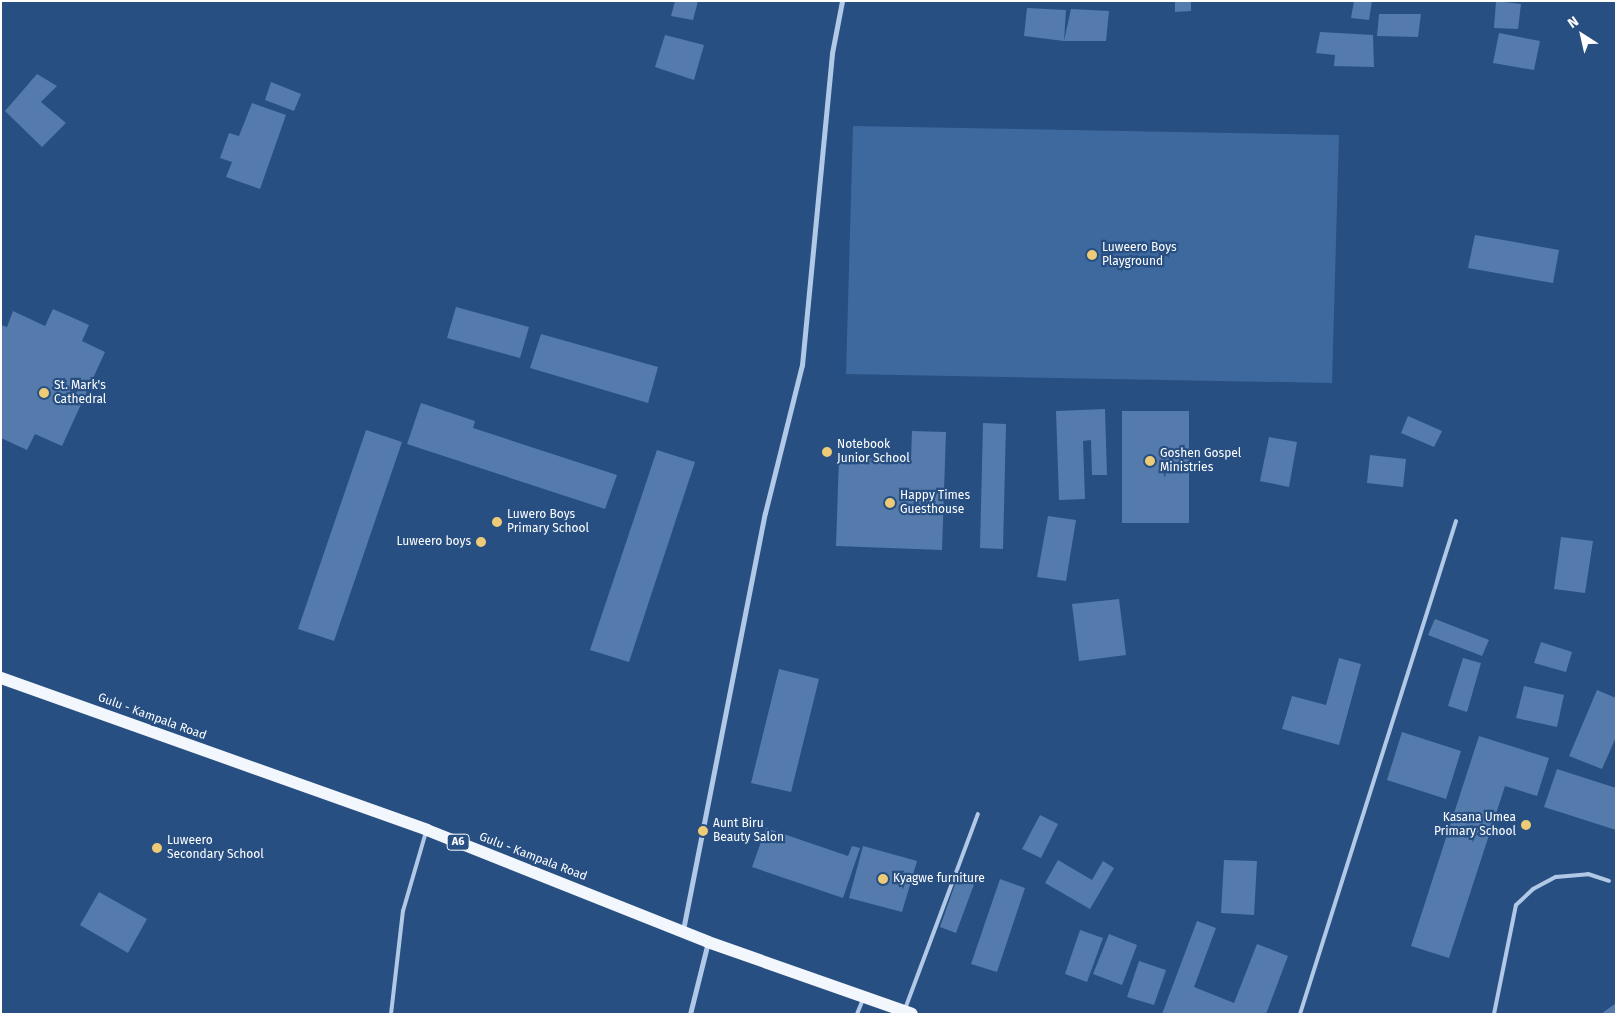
<!DOCTYPE html>
<html>
<head>
<meta charset="utf-8">
<style>
  body { margin:0 }
  #map { position:relative; width:1617px; height:1015px; overflow:hidden; background:#284f82; font-family:"Fira Sans",sans-serif }
  div>[style] { position:absolute }
  .green>* { inset:0; background:#3d699f }
  .building>* { inset:0; background:#557bac }
  .service>* { height:4px; margin:-2px; padding:0 2px; transform-origin:2px; border-radius:2px; background:#b1c9e6 }
  .minor>* { height:5px; margin:-2.5px; padding:0 2.5px; transform-origin:2.5px; border-radius:2.5px; background:#b1c9e6 }
  .primary>* { height:12px; margin:-6px; padding:0 6px; transform-origin:6px; border-radius:6px; background:#f2f6fd }
  .dots>* { width:14px; height:14px; translate:-50% -50%; box-sizing:border-box; border:2px solid #284f82; border-radius:50% }
  span { translate:-50% -50%; white-space:nowrap; text-align:center; line-height:1.15; -webkit-text-stroke:4.5px #284f82; paint-order:stroke }
  .shield-label span { padding:1px 4px; background:#284f82; border:1px solid; border-radius:4px; -webkit-text-stroke-width:0 }
  .shield-label { font-size:11px; color:#fff; font-weight:700 }
  .poi-label { font-size:12px; color:#fff }
  .left { translate:0 -50%; text-align:left }
  .right { translate:-100% -50%; text-align:right }
  .street-label { font-size:12px; color:#fff }
  .frame { position:absolute; inset:0; border:2px solid #fff; pointer-events:none }
  .north { position:absolute; left:1557px; top:10px; width:50px; height:50px; -webkit-text-stroke:4px #284f82; paint-order:stroke; rotate:325deg; font-size:14px; font-weight:700; line-height:20px; text-align:center; color:#fff }
  .north::after { content:''; display:block; margin:auto; width:18px; height:22px; background:#fff; clip-path:polygon(50% 0,100% 100%,50% 72%,0 100%) }
</style>
</head>
<body>
<div id="map">
  <div class="green">
    <i style="clip-path:polygon(853px 126px,1339px 135px,1332px 383px,846px 374px)"></i>
  </div>
  <div class="building">
    <i style="clip-path:polygon(675px 1px,698px 1px,693px 20px,671px 16px)"></i>
    <i style="clip-path:polygon(1175px 1px,1191px 1px,1191px 11px,1175px 12px)"></i>
    <i style="clip-path:polygon(1354px 1px,1372px 1px,1369px 20px,1351px 18px)"></i>
    <i style="clip-path:polygon(1496px 1px,1521px 4px,1518px 29px,1494px 28px)"></i>
    <i style="clip-path:polygon(1027px 8px,1066px 10px,1064px 41px,1071px 9px,1109px 11px,1106px 41px,1064px 41px,1024px 36px)"></i>
    <i style="clip-path:polygon(1379px 14px,1421px 14px,1418px 37px,1377px 36px)"></i>
    <i style="clip-path:polygon(1320px 32px,1373px 35px,1374px 67px,1334px 66px,1335px 55px,1316px 53px)"></i>
    <i style="clip-path:polygon(1499px 33px,1540px 41px,1534px 70px,1493px 63px)"></i>
    <i style="clip-path:polygon(665px 35px,704px 45px,694px 80px,655px 67px)"></i>
    <i style="clip-path:polygon(37px 74px,57px 86px,41px 102px,66px 123px,42px 147px,5px 111px)"></i>
    <i style="clip-path:polygon(271px 82px,301px 94px,294px 111px,265px 100px)"></i>
    <i style="clip-path:polygon(252px 103px,286px 115px,260px 189px,226px 177px,232px 162px,220px 158px,229px 133px,239px 136px)"></i>
    <i style="clip-path:polygon(1475px 235px,1559px 250px,1553px 283px,1468px 268px)"></i>
    <i style="clip-path:polygon(456px 307px,529px 327px,520px 358px,447px 338px)"></i>
    <i style="clip-path:polygon(53px 309px,89px 325px,82px 341px,105px 352px,62px 446px,35px 434px,27px 450px,1px 438px,1px 325px,7px 327px,13px 311px,45px 326px)"></i>
    <i style="clip-path:polygon(541px 334px,658px 367px,648px 403px,530px 368px)"></i>
    <i style="clip-path:polygon(421px 403px,475px 421px,473px 428px,617px 475px,605px 509px,407px 444px)"></i>
    <i style="clip-path:polygon(1105px 409px,1107px 475px,1092px 475px,1091px 440px,1083px 441px,1085px 499px,1059px 500px,1056px 411px)"></i>
    <i style="clip-path:polygon(1122px 411px,1189px 411px,1189px 523px,1122px 523px)"></i>
    <i style="clip-path:polygon(1408px 416px,1442px 431px,1434px 447px,1401px 433px)"></i>
    <i style="clip-path:polygon(983px 423px,1006px 424px,1003px 549px,980px 548px)"></i>
    <i style="clip-path:polygon(366px 430px,402px 442px,334px 641px,298px 629px)"></i>
    <i style="clip-path:polygon(912px 431px,946px 432px,942px 550px,836px 546px,839px 457px,911px 459px)"></i>
    <i style="clip-path:polygon(1269px 437px,1297px 442px,1289px 487px,1260px 481px)"></i>
    <i style="clip-path:polygon(657px 450px,695px 462px,629px 662px,590px 650px)"></i>
    <i style="clip-path:polygon(1370px 455px,1406px 459px,1403px 487px,1367px 483px)"></i>
    <i style="clip-path:polygon(1048px 516px,1076px 520px,1066px 581px,1037px 577px)"></i>
    <i style="clip-path:polygon(1561px 537px,1593px 541px,1585px 593px,1554px 589px)"></i>
    <i style="clip-path:polygon(1119px 599px,1126px 655px,1079px 661px,1072px 604px)"></i>
    <i style="clip-path:polygon(1435px 619px,1489px 640px,1482px 656px,1428px 635px)"></i>
    <i style="clip-path:polygon(1541px 642px,1572px 652px,1566px 672px,1534px 663px)"></i>
    <i style="clip-path:polygon(1339px 658px,1361px 664px,1339px 745px,1282px 729px,1292px 696px,1326px 705px)"></i>
    <i style="clip-path:polygon(1463px 658px,1481px 663px,1467px 712px,1448px 706px)"></i>
    <i style="clip-path:polygon(779px 669px,819px 679px,791px 792px,751px 783px)"></i>
    <i style="clip-path:polygon(1524px 686px,1564px 695px,1557px 727px,1516px 718px)"></i>
    <i style="clip-path:polygon(1597px 690px,1616px 698px,1616px 737px,1602px 769px,1569px 756px)"></i>
    <i style="clip-path:polygon(1402px 732px,1461px 751px,1446px 799px,1387px 780px)"></i>
    <i style="clip-path:polygon(1479px 736px,1549px 758px,1537px 796px,1505px 786px,1449px 958px,1411px 946px)"></i>
    <i style="clip-path:polygon(1557px 769px,1616px 788px,1616px 830px,1544px 807px)"></i>
    <i style="clip-path:polygon(1040px 815px,1058px 824px,1041px 858px,1022px 849px)"></i>
    <i style="clip-path:polygon(766px 828px,848px 856px,852px 846px,860px 848px,843px 898px,752px 867px)"></i>
    <i style="clip-path:polygon(863px 846px,917px 861px,902px 912px,849px 898px)"></i>
    <i style="clip-path:polygon(1058px 860px,1092px 880px,1103px 861px,1114px 868px,1090px 909px,1045px 883px)"></i>
    <i style="clip-path:polygon(1224px 860px,1257px 861px,1254px 915px,1221px 913px)"></i>
    <i style="clip-path:polygon(959px 873px,976px 879px,956px 933px,940px 927px)"></i>
    <i style="clip-path:polygon(1000px 879px,1025px 888px,997px 972px,971px 964px)"></i>
    <i style="clip-path:polygon(99px 892px,147px 919px,128px 953px,80px 925px)"></i>
    <i style="clip-path:polygon(1197px 921px,1216px 928px,1194px 987px,1234px 1003px,1257px 944px,1288px 956px,1266px 1014px,1162px 1014px)"></i>
    <i style="clip-path:polygon(1080px 930px,1103px 938px,1087px 982px,1065px 974px)"></i>
    <i style="clip-path:polygon(1109px 934px,1137px 945px,1122px 985px,1093px 974px)"></i>
    <i style="clip-path:polygon(1139px 961px,1166px 970px,1154px 1005px,1127px 997px)"></i>
    <i style="clip-path:polygon(1616px 1003px,1616px 1014px,1601px 1014px)"></i>
  </div>
  <div class="service">
    <i style="left:905px;top:1009px;width:208px;rotate:-69.5deg"></i>
    <i style="left:391px;top:1014px;width:104px;rotate:-83.4deg"></i>
    <i style="left:403px;top:911px;width:82px;rotate:-73.8deg"></i>
    <i style="left:857px;top:1014px;width:16px;rotate:-68deg"></i>
    <i style="left:1300px;top:1014px;width:517px;rotate:-72.44deg"></i>
    <i style="left:1494px;top:1014px;width:111px;rotate:-78.6deg"></i>
    <i style="left:1516px;top:905px;width:23px;rotate:-43deg"></i>
    <i style="left:1533px;top:889px;width:26px;rotate:-28deg"></i>
    <i style="left:1556px;top:877px;width:32px;rotate:-5deg"></i>
    <i style="left:1588px;top:874px;width:22px;rotate:18deg"></i>
  </div>
  <div class="minor">
    <i style="left:683px;top:930px;width:425px;rotate:-78.9deg"></i>
    <i style="left:765px;top:513px;width:153px;rotate:-76deg"></i>
    <i style="left:802px;top:365px;width:313px;rotate:-84.5deg"></i>
    <i style="left:832px;top:53px;width:53px;rotate:-79.1deg"></i>
    <i style="left:690px;top:1014px;width:74px;rotate:-76deg"></i>
  </div>
  <div class="primary">
    <i style="left:1px;top:678px;width:452px;rotate:19.6deg"></i>
    <i style="left:427px;top:830px;width:302px;rotate:21.7deg"></i>
    <i style="left:708px;top:942px;width:216px;rotate:19.4deg"></i>
  </div>
  <div class="dots">
    <i style="left:1092px;top:255px;background:#eecb77"></i>
    <i style="left:44px;top:393px;background:#eecb77"></i>
    <i style="left:827px;top:452px;background:#eecb77"></i>
    <i style="left:1150px;top:461px;background:#eecb77"></i>
    <i style="left:890px;top:503px;background:#eecb77"></i>
    <i style="left:497px;top:522px;background:#eecb77"></i>
    <i style="left:481px;top:542px;background:#eecb77"></i>
    <i style="left:1526px;top:825px;background:#eecb77"></i>
    <i style="left:703px;top:831px;background:#eecb77"></i>
    <i style="left:157px;top:848px;background:#eecb77"></i>
    <i style="left:883px;top:879px;background:#eecb77"></i>
  </div>
  <div class="shield-label">
    <span style="left:458px;top:842px">A6</span>
  </div>
  <div class="poi-label">
    <span class="left" style="left:1102px;top:255px">Luweero Boys<br>Playground</span>
    <span class="left" style="left:54px;top:393px">St. Mark's<br>Cathedral</span>
    <span class="left" style="left:837px;top:452px">Notebook<br>Junior School</span>
    <span class="left" style="left:1160px;top:461px">Goshen Gospel<br>Ministries</span>
    <span class="left" style="left:900px;top:503px">Happy Times<br>Guesthouse</span>
    <span class="left" style="left:507px;top:522px">Luwero Boys<br>Primary School</span>
    <span class="right" style="left:471px;top:542px">Luweero boys</span>
    <span class="right" style="left:1516px;top:825px">Kasana Umea<br>Primary School</span>
    <span class="left" style="left:713px;top:831px">Aunt Biru<br>Beauty Salon</span>
    <span class="left" style="left:167px;top:848px">Luweero<br>Secondary School</span>
    <span class="left" style="left:893px;top:879px">Kyagwe furniture</span>
  </div>
  <div class="street-label">
    <span style="left:152px;top:717px;rotate:20deg">Gulu - Kampala Road</span>
    <span style="left:533px;top:857px;rotate:21deg">Gulu - Kampala Road</span>
  </div>
  <div class="frame"></div>
  <div class="north">N</div>
</div>
</body>
</html>
